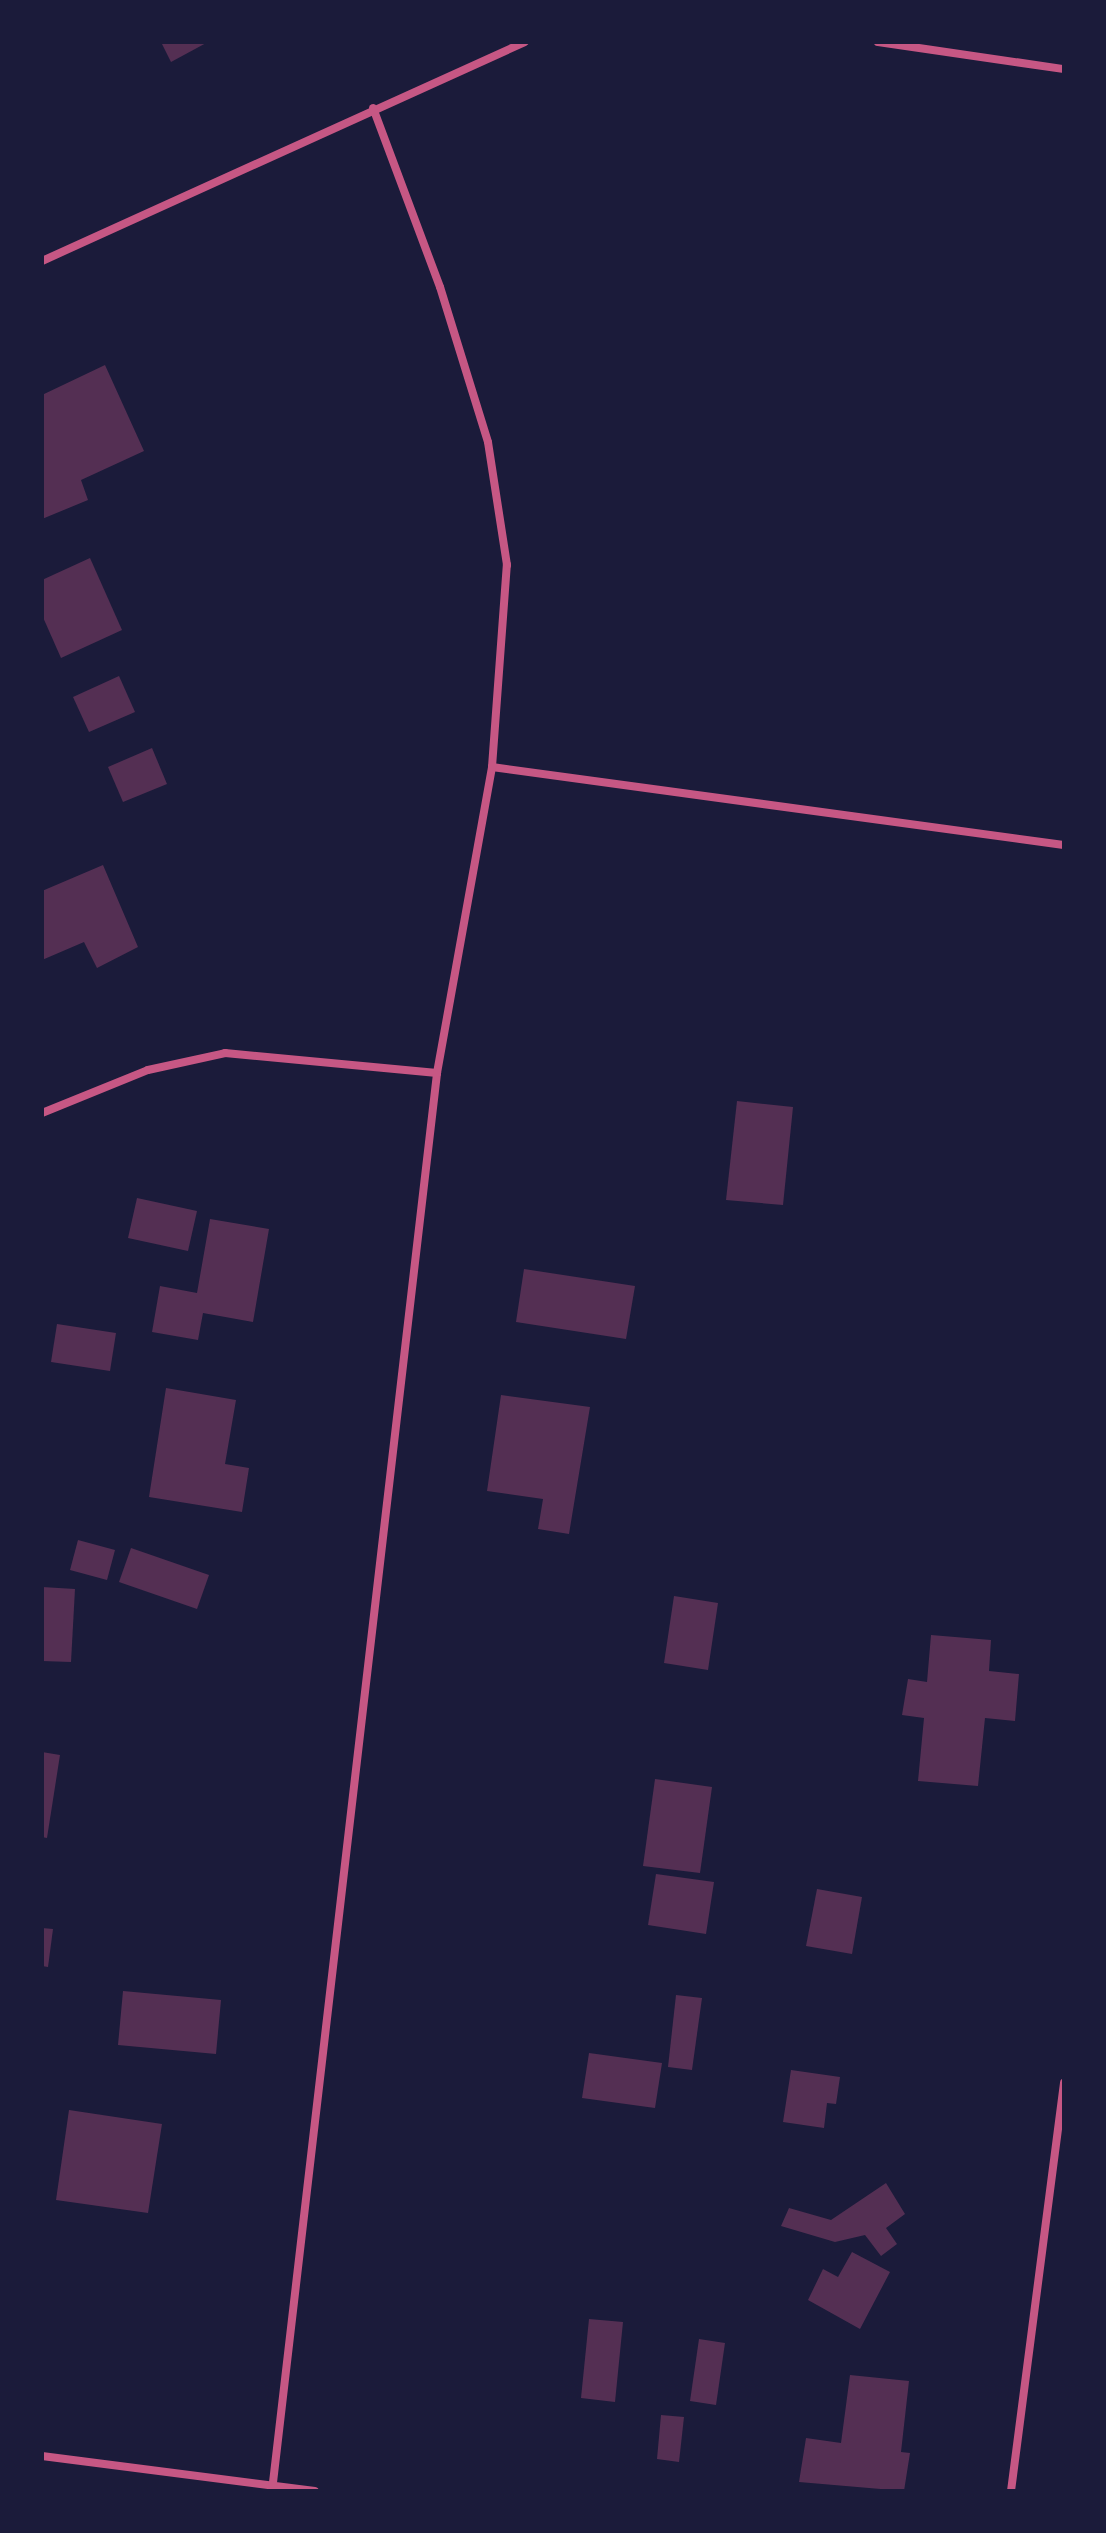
<!DOCTYPE html>
<html>
<head>
<meta charset="utf-8">
<style>
  body { margin:0 }
  #map { position:relative; width:1106px; height:2533px; overflow:hidden; background:#1b1b3a; font-family:"IBM Plex Sans",sans-serif }
  div>[style] { position:absolute }
  .building>* { inset:0; background:#542f53 }
  .minor>* { height:8px; margin:-4px; padding:0 4px; transform-origin:4px; border-radius:4px; background:#c65784 }
  span { translate:-50% -50%; white-space:nowrap; text-align:center; line-height:1.15; -webkit-text-stroke:8px #1b1b3a; paint-order:stroke }
  .frame { position:absolute; inset:0; border:44px solid #1b1b3a; pointer-events:none }
</style>
</head>
<body>
<div id="map">
  <div class="building">
    <i style="clip-path:polygon(161px 42px,208px 42px,171px 62px)"></i>
    <i style="clip-path:polygon(105px 365px,144px 451px,81px 480px,88px 500px,42px 519px,42px 395px)"></i>
    <i style="clip-path:polygon(90px 558px,122px 630px,61px 658px,42px 615px,42px 580px)"></i>
    <i style="clip-path:polygon(119px 676px,135px 712px,89px 732px,73px 697px)"></i>
    <i style="clip-path:polygon(152px 748px,167px 784px,123px 802px,108px 767px)"></i>
    <i style="clip-path:polygon(103px 865px,138px 947px,97px 968px,84px 942px,42px 960px,42px 891px)"></i>
    <i style="clip-path:polygon(737px 1101px,793px 1107px,783px 1205px,726px 1200px)"></i>
    <i style="clip-path:polygon(137px 1198px,197px 1211px,188px 1251px,128px 1238px)"></i>
    <i style="clip-path:polygon(210px 1219px,269px 1229px,253px 1322px,203px 1313px,198px 1340px,152px 1332px,160px 1286px,197px 1293px)"></i>
    <i style="clip-path:polygon(524px 1269px,635px 1286px,626px 1339px,516px 1322px)"></i>
    <i style="clip-path:polygon(57px 1324px,116px 1333px,110px 1371px,51px 1362px)"></i>
    <i style="clip-path:polygon(166px 1388px,236px 1400px,225px 1464px,249px 1468px,242px 1512px,149px 1497px)"></i>
    <i style="clip-path:polygon(501px 1395px,590px 1407px,569px 1534px,538px 1529px,543px 1499px,487px 1491px)"></i>
    <i style="clip-path:polygon(78px 1540px,115px 1550px,107px 1580px,70px 1570px)"></i>
    <i style="clip-path:polygon(131px 1548px,209px 1575px,197px 1609px,119px 1582px)"></i>
    <i style="clip-path:polygon(42px 1587px,75px 1589px,71px 1662px,42px 1661px)"></i>
    <i style="clip-path:polygon(674px 1596px,718px 1603px,708px 1670px,664px 1663px)"></i>
    <i style="clip-path:polygon(931px 1635px,991px 1640px,989px 1671px,1019px 1674px,1015px 1721px,985px 1718px,978px 1786px,918px 1781px,924px 1718px,902px 1715px,908px 1679px,927px 1682px)"></i>
    <i style="clip-path:polygon(42px 1752px,60px 1755px,47px 1838px,42px 1837px)"></i>
    <i style="clip-path:polygon(655px 1779px,712px 1787px,700px 1873px,643px 1866px)"></i>
    <i style="clip-path:polygon(656px 1874px,714px 1882px,706px 1934px,648px 1925px)"></i>
    <i style="clip-path:polygon(817px 1889px,862px 1897px,852px 1954px,806px 1946px)"></i>
    <i style="clip-path:polygon(42px 1928px,53px 1929px,48px 1967px,42px 1966px)"></i>
    <i style="clip-path:polygon(123px 1991px,221px 2000px,216px 2054px,118px 2045px)"></i>
    <i style="clip-path:polygon(676px 1995px,702px 1998px,692px 2070px,668px 2067px)"></i>
    <i style="clip-path:polygon(589px 2053px,662px 2063px,655px 2108px,582px 2098px)"></i>
    <i style="clip-path:polygon(791px 2070px,840px 2077px,836px 2104px,827px 2103px,824px 2128px,783px 2122px)"></i>
    <i style="clip-path:polygon(69px 2110px,162px 2124px,148px 2213px,56px 2200px)"></i>
    <i style="clip-path:polygon(886px 2183px,905px 2214px,886px 2228px,897px 2244px,881px 2256px,865px 2235px,835px 2242px,781px 2226px,789px 2208px,831px 2220px)"></i>
    <i style="clip-path:polygon(852px 2252px,890px 2272px,860px 2329px,808px 2300px,823px 2269px,838px 2277px)"></i>
    <i style="clip-path:polygon(589px 2319px,623px 2322px,615px 2402px,581px 2398px)"></i>
    <i style="clip-path:polygon(699px 2339px,725px 2343px,716px 2405px,690px 2401px)"></i>
    <i style="clip-path:polygon(850px 2375px,909px 2381px,901px 2452px,910px 2453px,904px 2491px,799px 2482px,806px 2438px,841px 2443px)"></i>
    <i style="clip-path:polygon(661px 2415px,684px 2417px,679px 2462px,657px 2459px)"></i>
  </div>
  <div class="minor">
    <i style="left:878px;top:42px;width:188px;rotate:8.3deg"></i>
    <i style="left:42px;top:261px;width:530px;rotate:-24.39deg"></i>
    <i style="left:492px;top:767px;width:577px;rotate:7.77deg"></i>
    <i style="left:42px;top:1113px;width:114px;rotate:-22.1deg"></i>
    <i style="left:148px;top:1070px;width:79px;rotate:-12.4deg"></i>
    <i style="left:225px;top:1053px;width:213px;rotate:5.4deg"></i>
    <i style="left:42px;top:2456px;width:275px;rotate:7.3deg"></i>
    <i style="left:272px;top:2491px;width:1428px;rotate:-83.36deg"></i>
    <i style="left:437px;top:1073px;width:311px;rotate:-79.8deg"></i>
    <i style="left:492px;top:767px;width:203px;rotate:-85.8deg"></i>
    <i style="left:507px;top:565px;width:124px;rotate:-98.8deg"></i>
    <i style="left:488px;top:442px;width:162px;rotate:-107.2deg"></i>
    <i style="left:440px;top:287px;width:191px;rotate:-110.5deg"></i>
    <i style="left:1011px;top:2491px;width:412px;rotate:-82.6deg"></i>
  </div>
  <div class="frame"></div>
</div>
</body>
</html>
